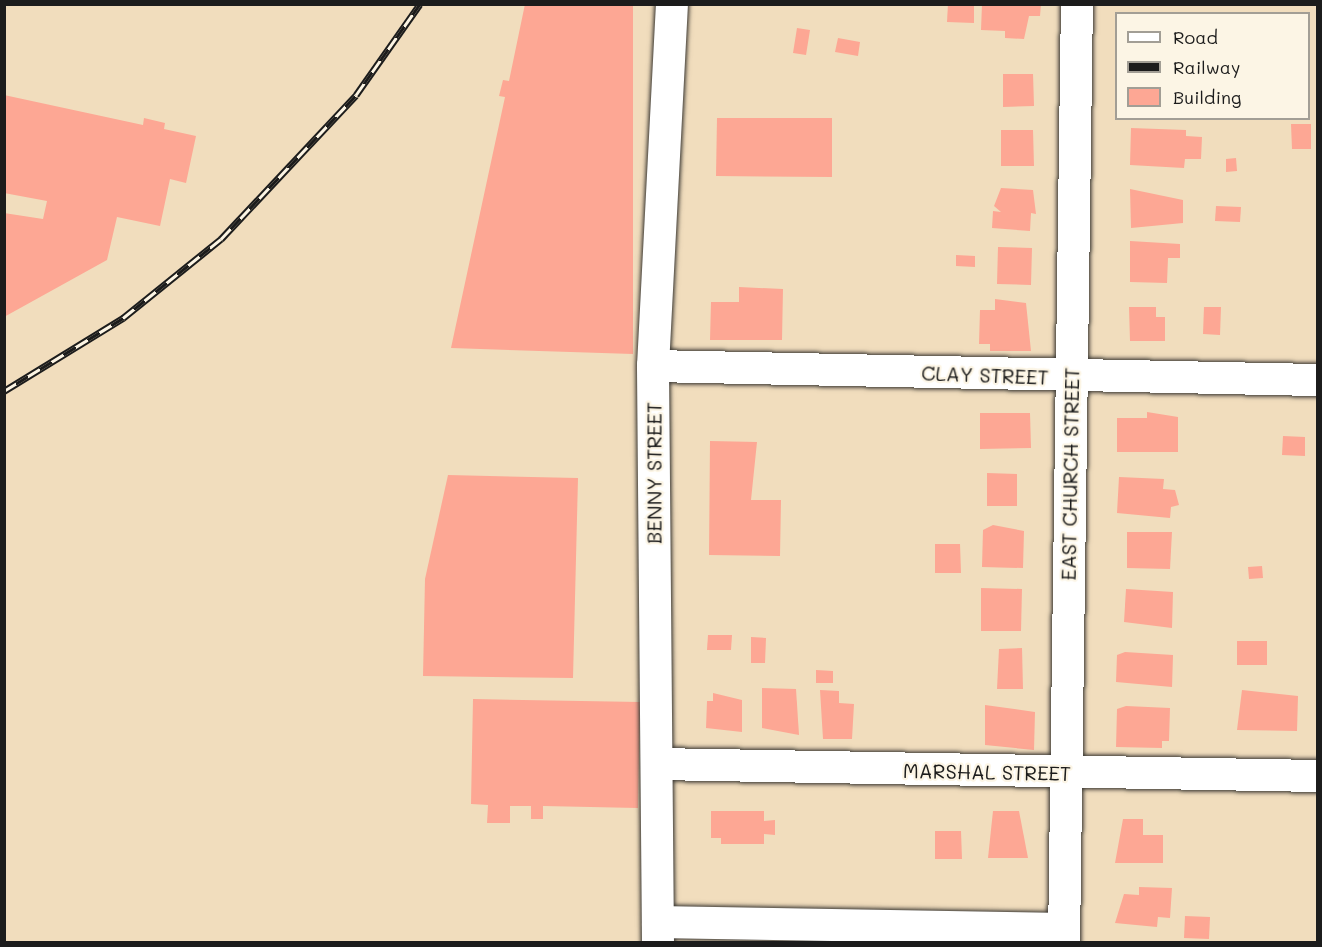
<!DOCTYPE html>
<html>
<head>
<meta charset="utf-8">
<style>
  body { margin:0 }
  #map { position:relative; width:1322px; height:947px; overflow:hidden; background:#f1ddbd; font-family:Mali,sans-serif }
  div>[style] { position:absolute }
  .building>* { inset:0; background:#fda794 }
  .roads { filter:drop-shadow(0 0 2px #3c3934) drop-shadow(0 0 2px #3c3934) }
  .minor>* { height:32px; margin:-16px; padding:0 16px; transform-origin:16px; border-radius:16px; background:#fff }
  .rail>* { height:7px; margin-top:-3.5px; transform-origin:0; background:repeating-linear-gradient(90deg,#fcf5e5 0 14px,#1c1c1c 0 28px); box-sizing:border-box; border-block:2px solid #1c1c1c }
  span { translate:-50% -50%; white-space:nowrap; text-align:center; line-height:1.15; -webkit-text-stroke:4.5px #fcf5e5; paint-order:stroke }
  .street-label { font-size:20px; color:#1c1c1c }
  .frame { position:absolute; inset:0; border:6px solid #1c1c1c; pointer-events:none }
  .legend { position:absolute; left:1115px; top:12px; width:195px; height:108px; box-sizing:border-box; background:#fcf5e5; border:2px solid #a29e95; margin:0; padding:8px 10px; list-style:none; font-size:18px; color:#1c1c1c }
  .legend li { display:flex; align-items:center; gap:12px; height:30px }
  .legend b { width:30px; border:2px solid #a29e95 }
</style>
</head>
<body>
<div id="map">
  <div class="building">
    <i style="clip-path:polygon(525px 4px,633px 4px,633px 354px,451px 348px,505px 97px,499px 96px,503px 80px,509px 81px)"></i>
    <i style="clip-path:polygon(948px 4px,974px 4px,974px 23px,947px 22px)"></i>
    <i style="clip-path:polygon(982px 4px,1041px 4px,1040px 16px,1029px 16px,1024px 39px,1005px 38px,1005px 31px,981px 30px)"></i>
    <i style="clip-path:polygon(797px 28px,810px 30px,806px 55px,793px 53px)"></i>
    <i style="clip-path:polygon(838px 38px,860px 42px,858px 56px,835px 52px)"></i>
    <i style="clip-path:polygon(1003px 74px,1033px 74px,1034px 106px,1003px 107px)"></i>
    <i style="clip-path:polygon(4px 95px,143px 125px,144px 118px,165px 123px,164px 129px,196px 136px,186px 183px,170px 179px,160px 226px,117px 217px,107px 260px,4px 317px,4px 213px,43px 219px,47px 201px,4px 193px)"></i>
    <i style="clip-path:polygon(717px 118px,832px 118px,832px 177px,716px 176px)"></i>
    <i style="clip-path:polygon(1291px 124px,1311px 124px,1311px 149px,1292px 149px)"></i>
    <i style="clip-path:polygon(1131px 128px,1186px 130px,1186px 136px,1202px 137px,1201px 159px,1185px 159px,1184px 168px,1130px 165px)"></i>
    <i style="clip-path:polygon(1001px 130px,1033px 130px,1034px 166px,1001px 166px)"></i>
    <i style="clip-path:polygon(1236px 158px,1237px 171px,1226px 172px,1226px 159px)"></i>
    <i style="clip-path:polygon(1001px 188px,1033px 190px,1036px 214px,1031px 213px,1030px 231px,992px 228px,993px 211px,1001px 212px,994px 206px)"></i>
    <i style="clip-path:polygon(1130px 189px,1183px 200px,1183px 223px,1131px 228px)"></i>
    <i style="clip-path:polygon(1216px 206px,1241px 207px,1240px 222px,1215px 221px)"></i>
    <i style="clip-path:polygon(1130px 241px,1180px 244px,1180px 258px,1168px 258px,1167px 283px,1130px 282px)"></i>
    <i style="clip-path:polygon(998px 247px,1032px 248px,1031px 285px,997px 284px)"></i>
    <i style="clip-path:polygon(956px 255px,975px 256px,975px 267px,956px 266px)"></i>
    <i style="clip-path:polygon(739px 287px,783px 289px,782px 340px,710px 340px,711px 302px,739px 302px)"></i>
    <i style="clip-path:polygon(995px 299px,1026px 303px,1031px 351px,990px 351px,990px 344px,979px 344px,980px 310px,995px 310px)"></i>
    <i style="clip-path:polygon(1129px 307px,1156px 307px,1156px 317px,1165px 317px,1165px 341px,1130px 341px)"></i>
    <i style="clip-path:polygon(1204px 307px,1221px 307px,1220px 335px,1203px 334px)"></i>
    <i style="clip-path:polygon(1147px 412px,1178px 417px,1178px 452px,1117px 452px,1117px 418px,1147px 418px)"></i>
    <i style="clip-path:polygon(980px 413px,1030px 413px,1031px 448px,980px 449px)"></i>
    <i style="clip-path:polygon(1283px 436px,1305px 437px,1305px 456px,1282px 455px)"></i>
    <i style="clip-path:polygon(710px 441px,757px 442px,751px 500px,781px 500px,780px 556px,709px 555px)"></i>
    <i style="clip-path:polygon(987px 473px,1017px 474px,1017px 506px,987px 506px)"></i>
    <i style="clip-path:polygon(448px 475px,578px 478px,573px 678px,423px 676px,425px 579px)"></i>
    <i style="clip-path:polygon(1119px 477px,1164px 479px,1163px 489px,1175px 490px,1179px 505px,1171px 507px,1170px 518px,1117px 513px)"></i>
    <i style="clip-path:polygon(993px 525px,1024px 531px,1023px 568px,982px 567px,983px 530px)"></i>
    <i style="clip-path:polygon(1127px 532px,1172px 532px,1170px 569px,1127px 568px)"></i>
    <i style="clip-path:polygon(935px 544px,960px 544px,961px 573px,935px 573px)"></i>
    <i style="clip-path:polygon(1262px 566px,1263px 578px,1249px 579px,1248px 567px)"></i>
    <i style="clip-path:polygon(981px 588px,1022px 589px,1021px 631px,981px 631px)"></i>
    <i style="clip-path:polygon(1126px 589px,1173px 592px,1172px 628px,1124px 622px)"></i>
    <i style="clip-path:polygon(708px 635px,732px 635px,731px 650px,707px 650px)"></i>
    <i style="clip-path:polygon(751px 637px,766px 638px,765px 663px,751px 663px)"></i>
    <i style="clip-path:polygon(1237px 641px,1267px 641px,1267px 665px,1237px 665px)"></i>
    <i style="clip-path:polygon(1022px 648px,1023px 689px,997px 689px,999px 649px)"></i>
    <i style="clip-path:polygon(1125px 652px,1173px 655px,1172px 687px,1116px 682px,1117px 655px)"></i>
    <i style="clip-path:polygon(816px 670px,833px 671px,833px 683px,816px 683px)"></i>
    <i style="clip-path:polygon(762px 688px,796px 689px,799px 735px,762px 728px)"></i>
    <i style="clip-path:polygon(820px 690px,839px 691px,839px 703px,854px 704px,852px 739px,823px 739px)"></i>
    <i style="clip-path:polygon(1242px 690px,1298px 696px,1297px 731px,1237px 730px)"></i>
    <i style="clip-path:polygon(713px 693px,742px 700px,742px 732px,706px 728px,707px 701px,713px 701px)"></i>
    <i style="clip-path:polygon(473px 699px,640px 702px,638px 808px,543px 806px,543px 819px,531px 819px,531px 806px,510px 806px,510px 823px,487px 823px,488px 805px,471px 804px)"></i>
    <i style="clip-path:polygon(985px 705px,1035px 712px,1034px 750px,985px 745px)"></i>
    <i style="clip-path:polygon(1126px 706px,1170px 708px,1169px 741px,1162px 741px,1162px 748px,1116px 747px,1117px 709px)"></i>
    <i style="clip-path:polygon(711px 811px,764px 811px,764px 821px,775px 820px,775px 835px,764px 834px,764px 844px,721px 844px,721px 838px,711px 838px)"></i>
    <i style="clip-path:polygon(993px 811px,1019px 811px,1028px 858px,988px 858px)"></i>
    <i style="clip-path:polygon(1123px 819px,1143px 819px,1143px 835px,1163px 835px,1163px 863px,1115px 863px)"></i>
    <i style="clip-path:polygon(935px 831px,961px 831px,962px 859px,935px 859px)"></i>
    <i style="clip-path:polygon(1139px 887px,1172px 888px,1170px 918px,1158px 917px,1157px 927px,1115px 923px,1124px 894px,1139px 895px)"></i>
    <i style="clip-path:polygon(1185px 916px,1210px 917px,1209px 939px,1184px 938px)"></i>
  </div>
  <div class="roads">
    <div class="minor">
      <i style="left:653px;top:366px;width:665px;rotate:1.21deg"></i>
      <i style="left:657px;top:764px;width:661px;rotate:1.04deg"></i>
      <i style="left:658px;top:922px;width:406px;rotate:1deg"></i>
      <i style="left:658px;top:942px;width:576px;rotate:-90.5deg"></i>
      <i style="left:653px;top:366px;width:362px;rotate:-87deg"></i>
      <i style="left:1064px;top:942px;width:938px;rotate:-89.21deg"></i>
    </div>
  </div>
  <div class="rail">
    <i style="left:4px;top:391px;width:140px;rotate:-31.5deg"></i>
    <i style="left:123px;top:318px;width:126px;rotate:-38.9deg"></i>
    <i style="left:221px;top:239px;width:197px;rotate:-46.8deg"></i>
    <i style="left:356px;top:95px;width:111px;rotate:-54.9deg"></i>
  </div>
  <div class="street-label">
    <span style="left:985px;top:375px;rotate:2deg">CLAY STREET</span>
    <span style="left:654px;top:473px;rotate:-90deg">BENNY STREET</span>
    <span style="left:1070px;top:474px;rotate:-89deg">EAST CHURCH STREET</span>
    <span style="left:987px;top:772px;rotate:1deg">MARSHAL STREET</span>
  </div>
  <div class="frame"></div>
  <ul class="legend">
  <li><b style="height:8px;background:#fff"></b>Road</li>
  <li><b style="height:8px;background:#1c1c1c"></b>Railway</li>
  <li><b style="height:16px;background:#fda794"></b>Building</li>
  </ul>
</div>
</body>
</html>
